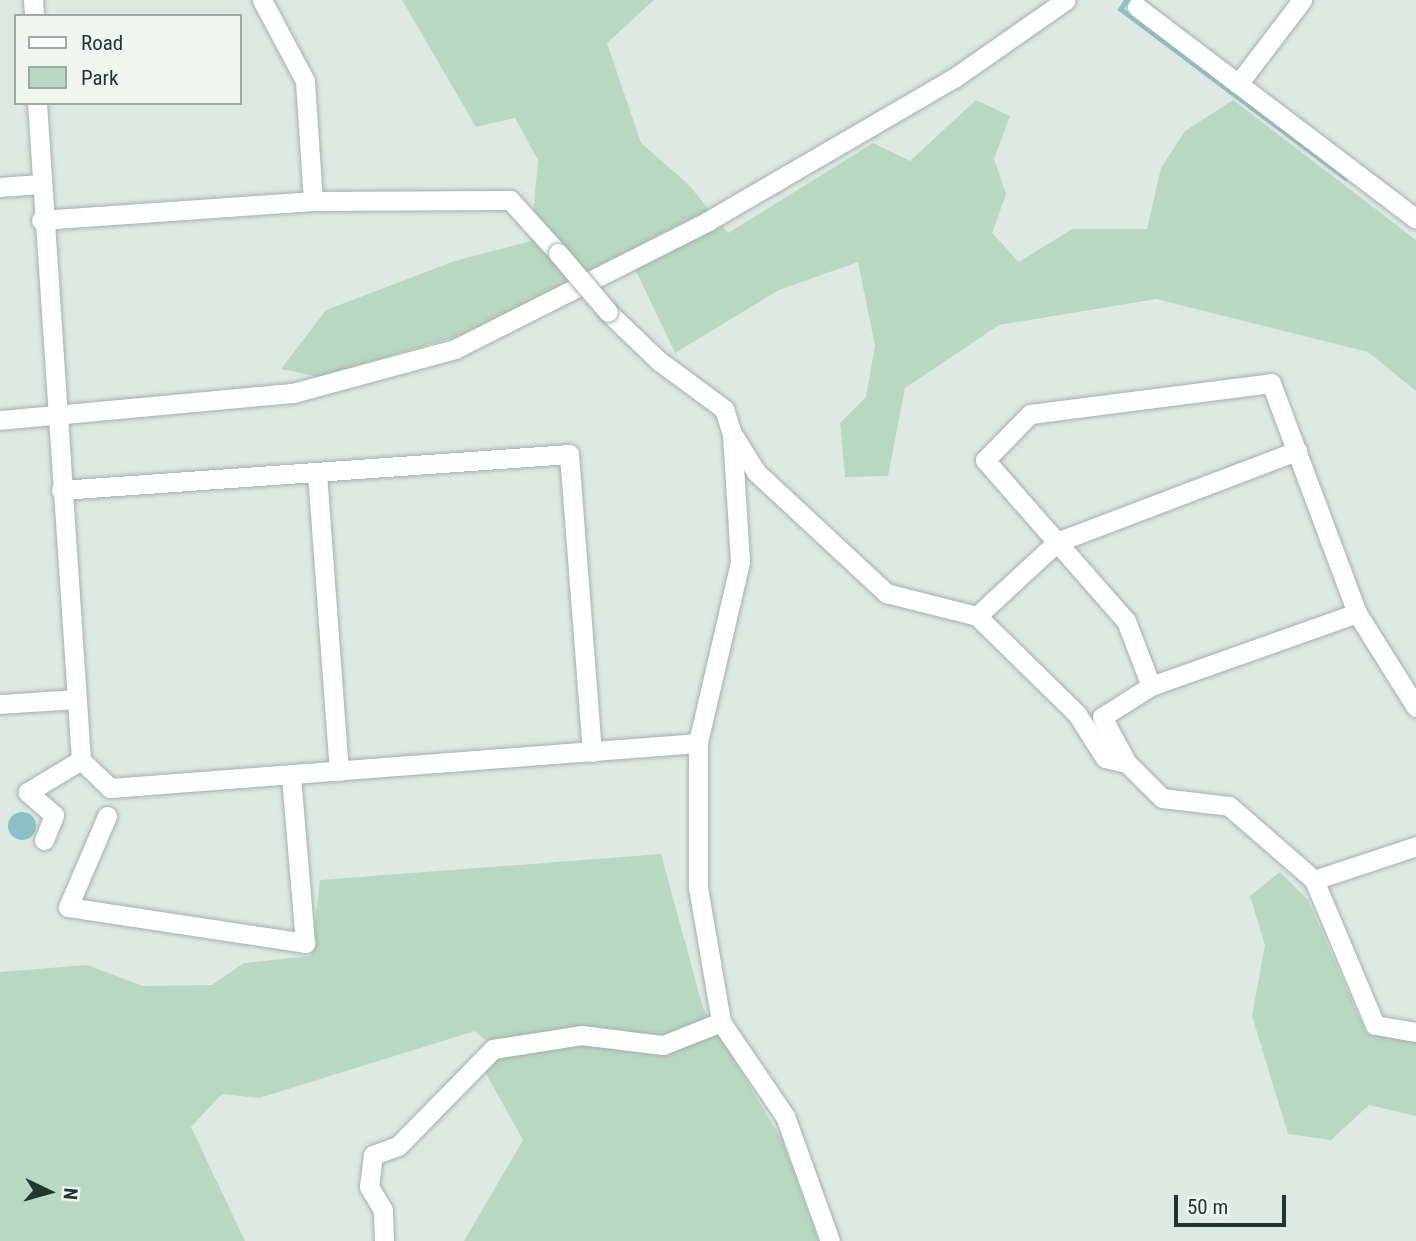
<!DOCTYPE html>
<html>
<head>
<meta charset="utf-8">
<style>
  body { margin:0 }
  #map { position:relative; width:1416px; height:1241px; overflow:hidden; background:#dfe9e4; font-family:"Roboto Condensed",sans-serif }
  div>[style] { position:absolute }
  .green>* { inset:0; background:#b9d8c2 }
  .water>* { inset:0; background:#8bc0c9 }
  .round { border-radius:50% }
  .stream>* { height:4.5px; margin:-2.25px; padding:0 2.25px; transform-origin:2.25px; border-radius:2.25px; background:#8bc0c9 }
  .roads { filter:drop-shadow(0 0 2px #a3b0ab) drop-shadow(0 0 2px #a3b0ab) }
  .minor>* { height:19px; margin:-9.5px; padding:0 9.5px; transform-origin:9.5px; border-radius:9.5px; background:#fff }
  .bridges { filter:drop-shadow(0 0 2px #a3b0ab) drop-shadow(0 0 2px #a3b0ab) }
  .minor-bridge>* { height:19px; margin:-9.5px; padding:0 9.5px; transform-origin:9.5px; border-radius:9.5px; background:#fff }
  span { translate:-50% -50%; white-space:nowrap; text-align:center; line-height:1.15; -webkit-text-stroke:6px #eff6f2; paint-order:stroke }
  .legend { position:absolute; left:14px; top:14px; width:228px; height:91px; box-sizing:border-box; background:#eff6f2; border:2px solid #9daaa5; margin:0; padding:9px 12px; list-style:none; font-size:21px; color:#223731 }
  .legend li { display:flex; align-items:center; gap:14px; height:35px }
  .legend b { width:35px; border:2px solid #9daaa5 }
  .north { position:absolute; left:14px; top:1157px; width:70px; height:70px; -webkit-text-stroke:5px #eff6f2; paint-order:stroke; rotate:95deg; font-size:19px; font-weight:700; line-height:28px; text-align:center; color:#223731 }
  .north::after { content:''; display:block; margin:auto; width:24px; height:32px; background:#223731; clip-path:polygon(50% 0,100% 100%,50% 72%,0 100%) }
  .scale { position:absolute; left:1174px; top:1195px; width:112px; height:32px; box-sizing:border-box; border:4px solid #223731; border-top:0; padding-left:9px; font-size:21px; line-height:24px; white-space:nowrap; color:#223731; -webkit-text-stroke:5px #eff6f2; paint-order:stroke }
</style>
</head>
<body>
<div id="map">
  <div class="green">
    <i style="clip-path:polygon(402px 0,654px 0,607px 43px,641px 143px,689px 185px,728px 233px,873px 143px,910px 161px,976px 100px,1010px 116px,994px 159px,1006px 194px,992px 233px,1019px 262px,1072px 229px,1147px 229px,1161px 168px,1185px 131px,1233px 100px,1416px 240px,1416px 391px,1368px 352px,1156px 299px,999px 325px,905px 388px,888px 476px,845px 477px,840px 423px,866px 397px,875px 346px,858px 262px,779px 290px,675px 353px,627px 252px,471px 332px,319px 377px,281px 369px,326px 310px,455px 261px,531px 241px,538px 160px,515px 118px,476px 127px)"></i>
    <i style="clip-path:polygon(661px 854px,703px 1008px,782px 1140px,819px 1241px,464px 1241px,523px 1140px,484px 1070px,501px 1054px,475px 1031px,259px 1098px,222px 1094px,191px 1127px,245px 1241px,0 1241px,0 972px,87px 965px,143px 986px,212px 985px,244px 963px,311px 956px,320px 880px)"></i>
    <i style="clip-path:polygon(1280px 872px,1308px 900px,1366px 1033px,1416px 1041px,1416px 1116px,1369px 1105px,1331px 1140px,1288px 1134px,1252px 1016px,1265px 945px,1250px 896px)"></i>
  </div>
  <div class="water">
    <i class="round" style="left:8px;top:812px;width:28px;height:28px"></i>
  </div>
  <div class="stream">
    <i style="left:1127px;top:0;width:11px;rotate:124deg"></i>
    <i style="left:1121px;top:9px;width:281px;rotate:36.9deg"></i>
  </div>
  <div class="roads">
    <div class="minor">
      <i style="left:33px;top:0;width:16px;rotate:86deg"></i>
      <i style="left:262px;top:0;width:92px;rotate:62deg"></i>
      <i style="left:305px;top:81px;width:120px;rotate:86.2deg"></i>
      <i style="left:1137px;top:7px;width:350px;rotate:37.2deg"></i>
      <i style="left:1238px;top:84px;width:106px;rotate:-52.7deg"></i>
      <i style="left:37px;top:103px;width:658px;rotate:86.17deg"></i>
      <i style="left:81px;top:760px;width:40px;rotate:44deg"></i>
      <i style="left:110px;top:788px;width:590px;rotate:-4.38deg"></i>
      <i style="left:0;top:187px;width:40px;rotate:-4.3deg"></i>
      <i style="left:41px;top:220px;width:273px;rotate:-4deg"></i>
      <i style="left:313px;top:201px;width:197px;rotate:-0.3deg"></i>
      <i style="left:510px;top:200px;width:72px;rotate:47.8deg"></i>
      <i style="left:608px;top:312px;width:71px;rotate:43.9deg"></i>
      <i style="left:659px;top:361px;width:81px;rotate:36.4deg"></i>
      <i style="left:724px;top:409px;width:26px;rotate:72deg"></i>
      <i style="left:732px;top:434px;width:128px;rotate:86.4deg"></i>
      <i style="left:740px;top:562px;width:186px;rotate:103.1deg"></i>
      <i style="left:698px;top:743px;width:144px;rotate:90deg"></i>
      <i style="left:698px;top:887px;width:137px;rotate:80.3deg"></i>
      <i style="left:721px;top:1022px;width:114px;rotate:55.8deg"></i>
      <i style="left:785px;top:1116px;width:133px;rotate:70.2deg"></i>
      <i style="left:0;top:420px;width:294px;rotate:-5.3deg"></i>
      <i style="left:293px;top:393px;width:168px;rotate:-15.2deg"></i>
      <i style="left:455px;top:349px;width:284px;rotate:-26.8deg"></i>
      <i style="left:708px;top:221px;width:285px;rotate:-30.2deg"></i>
      <i style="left:954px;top:78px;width:136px;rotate:-34.9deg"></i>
      <i style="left:735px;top:438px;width:40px;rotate:58deg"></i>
      <i style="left:756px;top:472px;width:178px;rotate:42.9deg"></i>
      <i style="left:886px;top:593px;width:94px;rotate:14.2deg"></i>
      <i style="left:977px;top:616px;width:140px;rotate:44.4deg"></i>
      <i style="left:1077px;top:714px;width:52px;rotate:57.5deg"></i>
      <i style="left:1105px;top:758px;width:23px;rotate:13deg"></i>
      <i style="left:317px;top:473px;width:299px;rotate:85.8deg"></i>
      <i style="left:61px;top:490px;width:509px;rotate:-4.05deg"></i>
      <i style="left:569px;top:454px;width:299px;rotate:85.6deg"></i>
      <i style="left:1357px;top:613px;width:219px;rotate:160.5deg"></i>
      <i style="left:1151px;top:686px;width:58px;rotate:147.7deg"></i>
      <i style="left:1102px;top:717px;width:52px;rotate:61.5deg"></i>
      <i style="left:1127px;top:763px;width:49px;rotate:45deg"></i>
      <i style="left:1162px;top:798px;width:67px;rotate:6.8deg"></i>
      <i style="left:1229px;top:806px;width:113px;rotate:41deg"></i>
      <i style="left:1314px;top:880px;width:157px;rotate:67.2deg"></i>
      <i style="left:1375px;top:1025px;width:42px;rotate:9.7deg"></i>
      <i style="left:977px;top:616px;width:109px;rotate:-42.8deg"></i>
      <i style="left:1057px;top:542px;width:257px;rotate:-20.8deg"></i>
      <i style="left:1151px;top:686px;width:70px;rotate:-111deg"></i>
      <i style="left:1126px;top:621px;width:214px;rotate:-131.2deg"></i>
      <i style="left:985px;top:460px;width:64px;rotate:-45.6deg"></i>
      <i style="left:1030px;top:414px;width:243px;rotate:-7.3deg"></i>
      <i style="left:1271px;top:383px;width:246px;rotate:69.5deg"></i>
      <i style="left:1357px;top:613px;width:111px;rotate:57.9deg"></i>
      <i style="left:0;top:704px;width:75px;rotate:-3.8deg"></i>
      <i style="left:107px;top:816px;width:99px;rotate:113.2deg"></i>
      <i style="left:68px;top:907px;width:240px;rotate:8.6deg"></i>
      <i style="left:305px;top:943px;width:167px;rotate:-94.8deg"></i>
      <i style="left:44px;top:840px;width:27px;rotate:-68deg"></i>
      <i style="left:54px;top:815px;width:35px;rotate:-139deg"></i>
      <i style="left:28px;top:792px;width:62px;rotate:-31.1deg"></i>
      <i style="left:1314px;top:880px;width:108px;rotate:-18.4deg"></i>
      <i style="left:384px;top:1241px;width:31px;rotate:-92deg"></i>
      <i style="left:383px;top:1210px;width:27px;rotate:-121deg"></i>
      <i style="left:369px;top:1187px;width:32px;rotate:-83deg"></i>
      <i style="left:373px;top:1155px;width:27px;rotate:-20deg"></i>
      <i style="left:398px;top:1146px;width:136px;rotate:-45.6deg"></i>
      <i style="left:493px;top:1049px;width:89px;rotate:-9deg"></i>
      <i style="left:581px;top:1035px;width:83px;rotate:7deg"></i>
      <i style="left:663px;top:1045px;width:62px;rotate:-21.6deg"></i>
    </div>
  </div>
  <div class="bridges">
    <div class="minor-bridge">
      <i style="left:558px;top:253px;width:77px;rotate:49.7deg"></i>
    </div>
  </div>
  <ul class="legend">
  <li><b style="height:9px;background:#fff"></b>Road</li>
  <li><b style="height:19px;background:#b9d8c2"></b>Park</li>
  </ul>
  <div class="north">N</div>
  <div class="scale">50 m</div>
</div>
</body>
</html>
